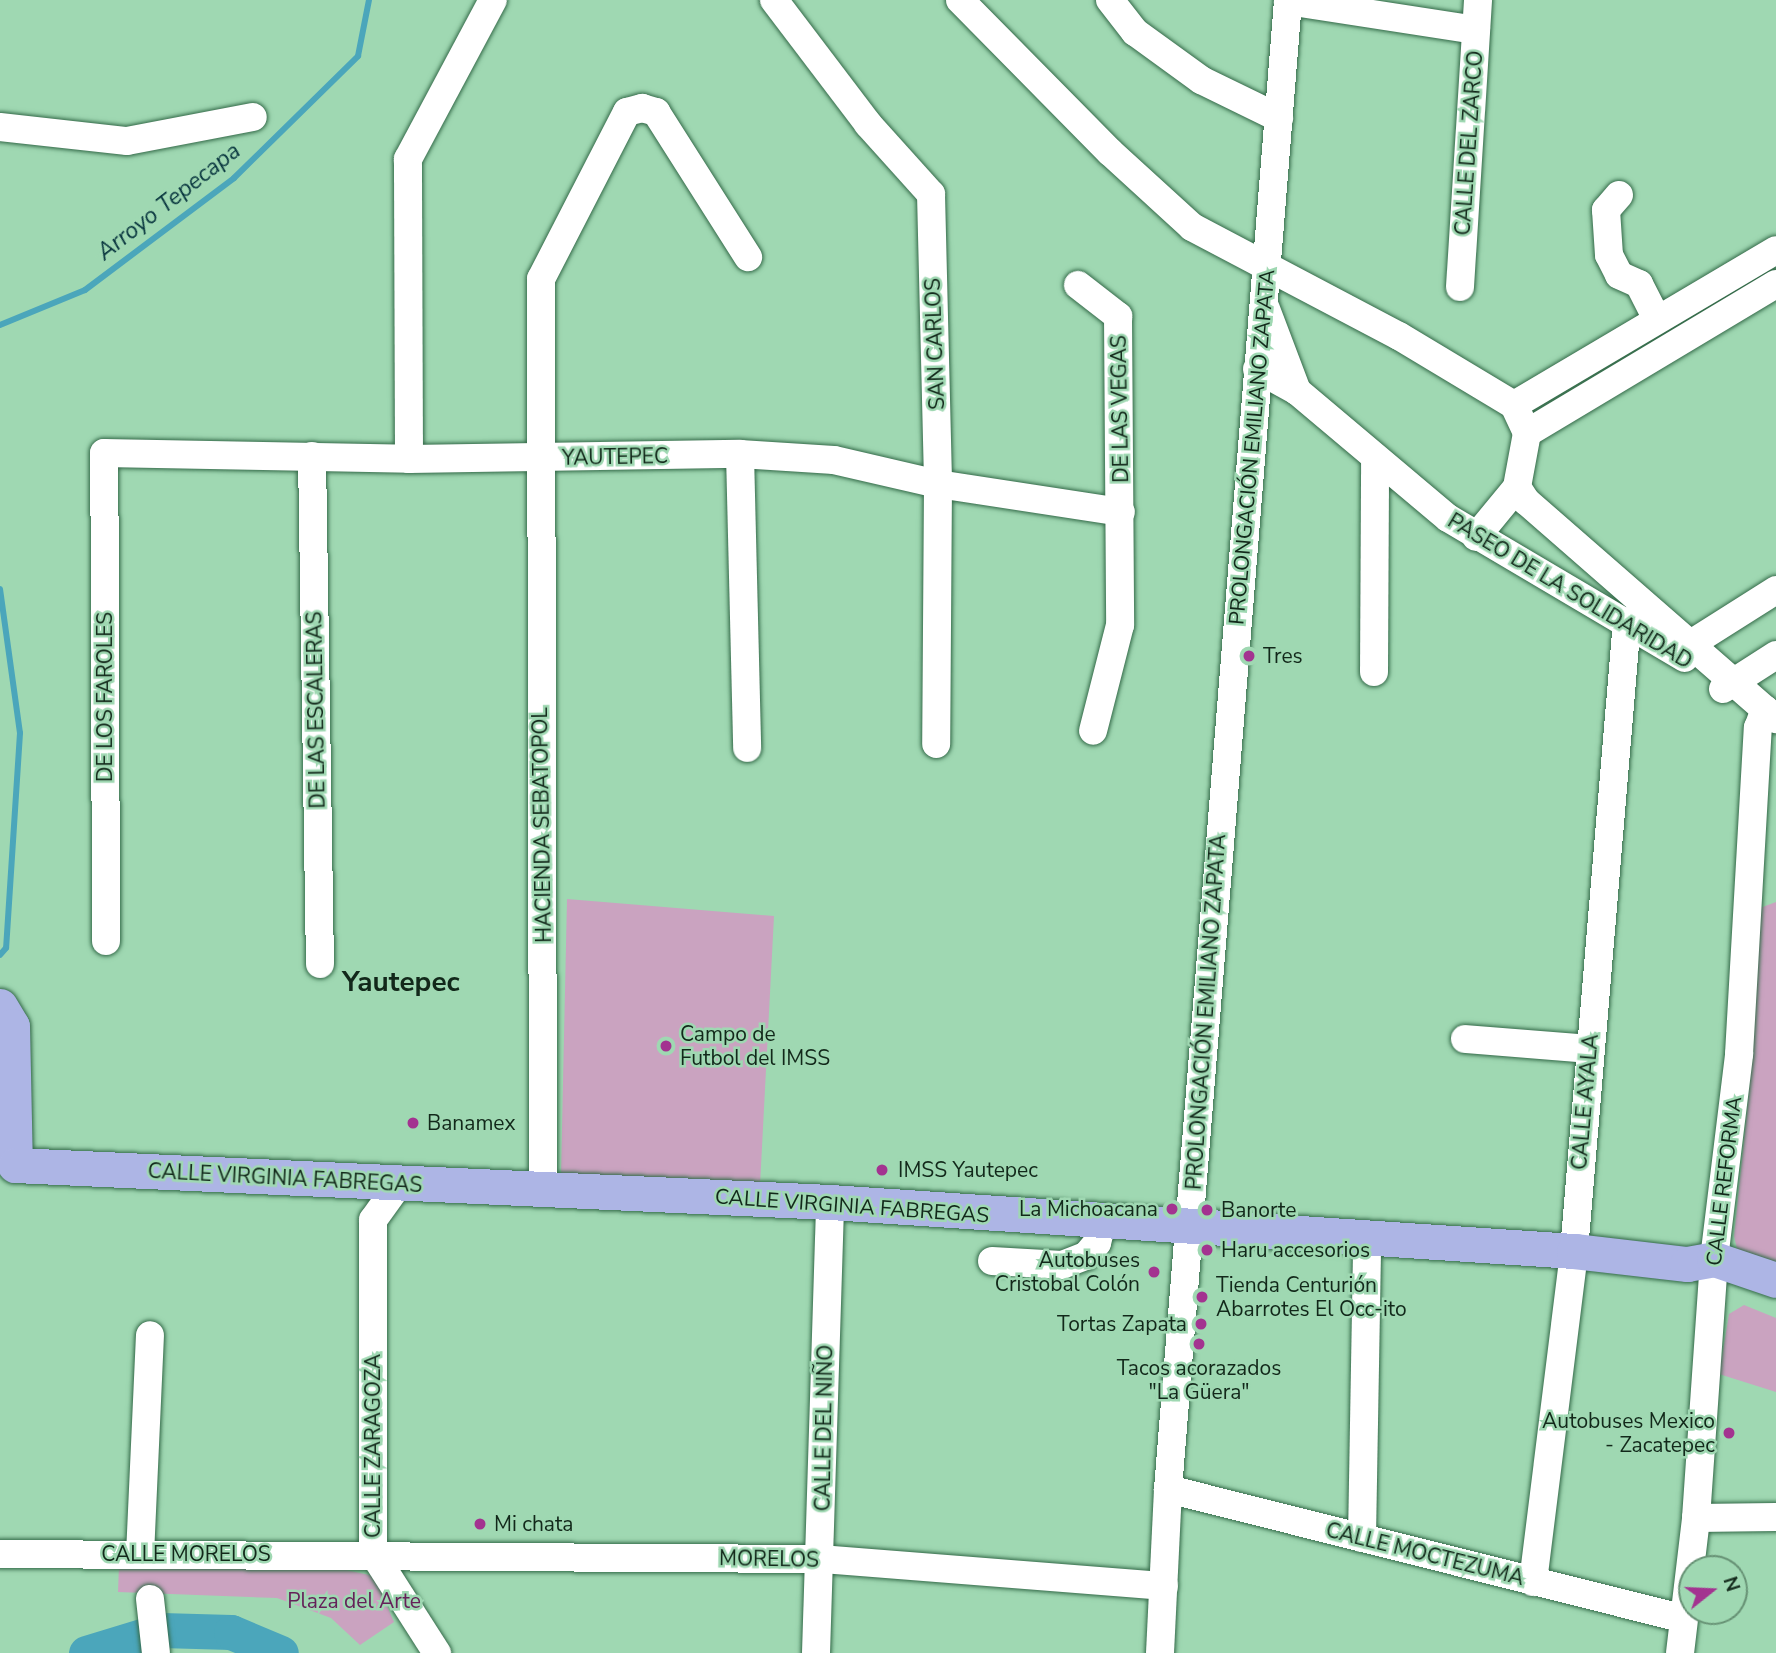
<!DOCTYPE html>
<html>
<head>
<meta charset="utf-8">
<style>
  body { margin:0 }
  #map { position:relative; width:1776px; height:1653px; overflow:hidden; background:#9fd8b2; font-family:"Nunito Sans",sans-serif }
  div>[style] { position:absolute }
  .green>* { inset:0; background:#caa3c0 }
  .stream>* { height:6px; margin:-3px; padding:0 3px; transform-origin:3px; border-radius:3px; background:#4ba6bb }
  .river>* { height:35px; margin:-17.5px; padding:0 17.5px; transform-origin:17.5px; border-radius:17.5px; background:#4ba6bb }
  .roads { filter:drop-shadow(0 0 2px #346a49) drop-shadow(0 0 2px #346a49) }
  .minor>* { height:28px; margin:-14px; padding:0 14px; transform-origin:14px; border-radius:14px; background:#fff }
  .major>* { height:35px; margin:-17.5px; padding:0 17.5px; transform-origin:17.5px; border-radius:17.5px; background:#adb5e5 }
  .dots>* { width:19px; height:19px; translate:-50% -50%; box-sizing:border-box; border:4px solid #9fd8b2; border-radius:50% }
  span { translate:-50% -50%; white-space:nowrap; text-align:center; line-height:1.15; -webkit-text-stroke:5px #9fd8b2; paint-order:stroke }
  .street-label { font-size:21px; color:#12281a }
  .poi-label { font-size:21px; color:#12281a }
  .left { translate:0 -50%; text-align:left }
  .right { translate:-100% -50%; text-align:right }
  .park-label { font-size:21px; color:#652159 }
  .water-label { font-size:23px; color:#07343d; font-style:italic }
  .district-label { font-size:28px; color:#12281a; font-weight:700 }
  .north { position:absolute; left:1678px; top:1555px; width:70px; height:70px; box-sizing:border-box; background:#9fd8b2; border:2px solid #679275; border-radius:50%; rotate:72deg; font-size:19px; font-weight:700; line-height:28px; text-align:center; color:#12281a }
  .north::after { content:''; display:block; margin:auto; width:24px; height:32px; background:#a33390; clip-path:polygon(50% 0,100% 100%,50% 72%,0 100%) }
</style>
</head>
<body>
<div id="map">
  <div class="green">
    <i style="clip-path:polygon(567px 899px,774px 916px,760px 1185px,561px 1175px)"></i>
    <i style="clip-path:polygon(1776px 902px,1776px 1280px,1739px 1258px,1734px 1236px,1750px 1082px,1749px 912px)"></i>
    <i style="clip-path:polygon(1744px 1305px,1776px 1318px,1776px 1392px,1719px 1374px,1729px 1314px)"></i>
    <i style="clip-path:polygon(119px 1565px,323px 1565px,374px 1576px,394px 1622px,360px 1645px,331px 1618px,277px 1598px,118px 1592px)"></i>
  </div>
  <div class="stream">
    <i style="left:0;top:325px;width:92px;rotate:-22.4deg"></i>
    <i style="left:85px;top:290px;width:186px;rotate:-36.9deg"></i>
    <i style="left:234px;top:178px;width:174px;rotate:-44.5deg"></i>
    <i style="left:358px;top:56px;width:57px;rotate:-78.9deg"></i>
    <i style="left:0;top:589px;width:145px;rotate:82.1deg"></i>
    <i style="left:20px;top:733px;width:215px;rotate:93.7deg"></i>
    <i style="left:6px;top:948px;width:9px;rotate:131deg"></i>
  </div>
  <div class="river">
    <i style="left:86px;top:1653px;width:78px;rotate:-17deg"></i>
    <i style="left:161px;top:1630px;width:70px;rotate:1.6deg"></i>
    <i style="left:231px;top:1632px;width:54px;rotate:22.8deg"></i>
  </div>
  <div class="roads">
    <div class="minor">
      <i style="left:774px;top:0;width:156px;rotate:52.8deg"></i>
      <i style="left:868px;top:124px;width:94px;rotate:48deg"></i>
      <i style="left:931px;top:194px;width:290px;rotate:88.6deg"></i>
      <i style="left:938px;top:484px;width:260px;rotate:90.4deg"></i>
      <i style="left:960px;top:0;width:214px;rotate:45.4deg"></i>
      <i style="left:1110px;top:152px;width:111px;rotate:42.4deg"></i>
      <i style="left:1192px;top:227px;width:234px;rotate:27.8deg"></i>
      <i style="left:1399px;top:336px;width:134px;rotate:31deg"></i>
      <i style="left:1514px;top:405px;width:31px;rotate:65deg"></i>
      <i style="left:1527px;top:433px;width:55px;rotate:100.5deg"></i>
      <i style="left:1517px;top:487px;width:17px;rotate:57deg"></i>
      <i style="left:1526px;top:501px;width:332px;rotate:41.1deg"></i>
      <i style="left:1110px;top:0;width:41px;rotate:52deg"></i>
      <i style="left:1135px;top:32px;width:82px;rotate:36deg"></i>
      <i style="left:1201px;top:80px;width:87px;rotate:26deg"></i>
      <i style="left:1288px;top:1px;width:190px;rotate:8.8deg"></i>
      <i style="left:0;top:127px;width:128px;rotate:6.3deg"></i>
      <i style="left:127px;top:141px;width:128px;rotate:-10.8deg"></i>
      <i style="left:1619px;top:195px;width:20px;rotate:131deg"></i>
      <i style="left:1606px;top:210px;width:45px;rotate:86.2deg"></i>
      <i style="left:1609px;top:255px;width:22px;rotate:63deg"></i>
      <i style="left:1619px;top:275px;width:22px;rotate:24deg"></i>
      <i style="left:1639px;top:284px;width:38px;rotate:63deg"></i>
      <i style="left:1078px;top:285px;width:51px;rotate:37.8deg"></i>
      <i style="left:1118px;top:316px;width:309px;rotate:89.6deg"></i>
      <i style="left:1120px;top:625px;width:109px;rotate:104.3deg"></i>
      <i style="left:1460px;top:287px;width:288px;rotate:-86.4deg"></i>
      <i style="left:1266px;top:309px;width:88px;rotate:69.3deg"></i>
      <i style="left:1257px;top:369px;width:46px;rotate:28.8deg"></i>
      <i style="left:1297px;top:391px;width:197px;rotate:40.1deg"></i>
      <i style="left:1448px;top:518px;width:275px;rotate:30.6deg"></i>
      <i style="left:1514px;top:405px;width:304px;rotate:-30.6deg"></i>
      <i style="left:1527px;top:433px;width:290px;rotate:-30.9deg"></i>
      <i style="left:740px;top:454px;width:294px;rotate:88.6deg"></i>
      <i style="left:312px;top:456px;width:508px;rotate:89.1deg"></i>
      <i style="left:409px;top:459px;width:300px;rotate:-90.2deg"></i>
      <i style="left:408px;top:159px;width:180px;rotate:-61.9deg"></i>
      <i style="left:1476px;top:537px;width:65px;rotate:-50.6deg"></i>
      <i style="left:1678px;top:652px;width:116px;rotate:-32.3deg"></i>
      <i style="left:1374px;top:672px;width:214px;rotate:-89.7deg"></i>
      <i style="left:1723px;top:689px;width:63px;rotate:-32.7deg"></i>
      <i style="left:106px;top:941px;width:488px;rotate:-90.2deg"></i>
      <i style="left:104px;top:453px;width:305px;rotate:1.1deg"></i>
      <i style="left:409px;top:459px;width:331px;rotate:-0.9deg"></i>
      <i style="left:740px;top:454px;width:94px;rotate:3.7deg"></i>
      <i style="left:834px;top:460px;width:107px;rotate:13deg"></i>
      <i style="left:938px;top:484px;width:185px;rotate:8.7deg"></i>
      <i style="left:1465px;top:1039px;width:124px;rotate:4.6deg"></i>
      <i style="left:399px;top:1184px;width:44px;rotate:125.8deg"></i>
      <i style="left:373px;top:1220px;width:333px;rotate:90deg"></i>
      <i style="left:373px;top:1553px;width:119px;rotate:57.4deg"></i>
      <i style="left:543px;top:1191px;width:912px;rotate:-90.13deg"></i>
      <i style="left:541px;top:279px;width:188px;rotate:-62.8deg"></i>
      <i style="left:627px;top:112px;width:16px;rotate:-15deg"></i>
      <i style="left:642px;top:108px;width:15px;rotate:16deg"></i>
      <i style="left:656px;top:112px;width:172px;rotate:57.6deg"></i>
      <i style="left:992px;top:1261px;width:70px;rotate:3.3deg"></i>
      <i style="left:1062px;top:1265px;width:26px;rotate:-21deg"></i>
      <i style="left:1086px;top:1256px;width:17px;rotate:-50deg"></i>
      <i style="left:1097px;top:1243px;width:21px;rotate:-76deg"></i>
      <i style="left:1168px;top:1489px;width:529px;rotate:14.12deg"></i>
      <i style="left:1696px;top:1518px;width:80px;rotate:-0.7deg"></i>
      <i style="left:1362px;top:1538px;width:300px;rotate:-89deg"></i>
      <i style="left:0;top:1554px;width:821px;rotate:0.35deg"></i>
      <i style="left:821px;top:1559px;width:344px;rotate:4.5deg"></i>
      <i style="left:140px;top:1555px;width:220px;rotate:-87.4deg"></i>
      <i style="left:1533px;top:1582px;width:334px;rotate:-82.9deg"></i>
      <i style="left:1574px;top:1251px;width:632px;rotate:-85.19deg"></i>
      <i style="left:150px;top:1599px;width:54px;rotate:83.7deg"></i>
      <i style="left:816px;top:1653px;width:451px;rotate:-88.2deg"></i>
      <i style="left:1160px;top:1653px;width:164px;rotate:-87.2deg"></i>
      <i style="left:1168px;top:1489px;width:1494px;rotate:-85.39deg"></i>
      <i style="left:1680px;top:1653px;width:136px;rotate:-83.2deg"></i>
      <i style="left:1696px;top:1518px;width:260px;rotate:-86deg"></i>
      <i style="left:1714px;top:1259px;width:207px;rotate:-83deg"></i>
      <i style="left:1739px;top:1054px;width:327px;rotate:-86.7deg"></i>
      <i style="left:1758px;top:728px;width:20px;rotate:-70deg"></i>
    </div>
    <div class="major">
      <i style="left:0;top:1006px;width:23px;rotate:59deg"></i>
      <i style="left:12px;top:1026px;width:139px;rotate:88.8deg"></i>
      <i style="left:15px;top:1165px;width:816px;rotate:2.6deg"></i>
      <i style="left:830px;top:1202px;width:746px;rotate:3.77deg"></i>
      <i style="left:1574px;top:1251px;width:114px;rotate:6.6deg"></i>
      <i style="left:1687px;top:1264px;width:27px;rotate:-10deg"></i>
      <i style="left:1714px;top:1259px;width:65px;rotate:18.7deg"></i>
    </div>
  </div>
  <div class="dots">
    <i style="left:1249px;top:656px;background:#a33390"></i>
    <i style="left:666px;top:1046px;background:#a33390"></i>
    <i style="left:413px;top:1123px;background:#a33390"></i>
    <i style="left:882px;top:1170px;background:#a33390"></i>
    <i style="left:1172px;top:1209px;background:#a33390"></i>
    <i style="left:1207px;top:1210px;background:#a33390"></i>
    <i style="left:1207px;top:1250px;background:#a33390"></i>
    <i style="left:1154px;top:1272px;background:#a33390"></i>
    <i style="left:1202px;top:1297px;background:#a33390"></i>
    <i style="left:1201px;top:1324px;background:#a33390"></i>
    <i style="left:1199px;top:1344px;background:#a33390"></i>
    <i style="left:1729px;top:1433px;background:#a33390"></i>
    <i style="left:480px;top:1524px;background:#a33390"></i>
  </div>
  <div class="street-label">
    <span style="left:1469px;top:143px;rotate:-86deg">CALLE DEL ZARCO</span>
    <span style="left:935px;top:344px;rotate:-92deg">SAN CARLOS</span>
    <span style="left:1120px;top:409px;rotate:-91deg">DE LAS VEGAS</span>
    <span style="left:1252px;top:447px;rotate:-85deg">PROLONGACIÓN EMILIANO ZAPATA</span>
    <span style="left:615px;top:457px;rotate:-1deg">YAUTEPEC</span>
    <span style="left:1570px;top:591px;rotate:31deg">PASEO DE LA SOLIDARIDAD</span>
    <span style="left:105px;top:697px;rotate:-90deg">DE LOS FAROLES</span>
    <span style="left:316px;top:710px;rotate:-91deg">DE LAS ESCALERAS</span>
    <span style="left:542px;top:825px;rotate:-91deg">HACIENDA SEBATOPOL</span>
    <span style="left:1206px;top:1012px;rotate:-86deg">PROLONGACIÓN EMILIANO ZAPATA</span>
    <span style="left:1585px;top:1102px;rotate:-85deg">CALLE AYALA</span>
    <span style="left:285px;top:1178px;rotate:3deg">CALLE VIRGINIA FABREGAS</span>
    <span style="left:1724px;top:1181px;rotate:-83deg">CALLE REFORMA</span>
    <span style="left:852px;top:1206px;rotate:4deg">CALLE VIRGINIA FABREGAS</span>
    <span style="left:824px;top:1428px;rotate:-89deg">CALLE DEL NIÑO</span>
    <span style="left:373px;top:1446px;rotate:-90deg">CALLE ZARAGOZA</span>
    <span style="left:186px;top:1554px">CALLE MORELOS</span>
    <span style="left:1425px;top:1554px;rotate:14deg">CALLE MOCTEZUMA</span>
    <span style="left:769px;top:1559px;rotate:1deg">MORELOS</span>
  </div>
  <div class="poi-label">
    <span class="left" style="left:1263px;top:656px">Tres</span>
    <span class="left" style="left:680px;top:1046px">Campo de<br>Futbol del IMSS</span>
    <span class="left" style="left:427px;top:1123px">Banamex</span>
    <span class="left" style="left:898px;top:1170px">IMSS Yautepec</span>
    <span class="right" style="left:1158px;top:1209px">La Michoacana</span>
    <span class="left" style="left:1221px;top:1210px">Banorte</span>
    <span class="left" style="left:1221px;top:1250px">Haru accesorios</span>
    <span class="right" style="left:1140px;top:1272px">Autobuses<br>Cristobal Colón</span>
    <span class="left" style="left:1216px;top:1297px">Tienda Centurión<br>Abarrotes El Occ-ito</span>
    <span class="right" style="left:1187px;top:1324px">Tortas Zapata</span>
    <span style="left:1199px;top:1380px">Tacos acorazados<br>"La Güera"</span>
    <span class="right" style="left:1715px;top:1433px">Autobuses Mexico<br>- Zacatepec</span>
    <span class="left" style="left:494px;top:1524px">Mi chata</span>
  </div>
  <div class="park-label">
    <span style="left:354px;top:1601px">Plaza del Arte</span>
  </div>
  <div class="water-label">
    <span style="left:169px;top:202px;rotate:-38deg">Arroyo Tepecapa</span>
  </div>
  <div class="district-label">
    <span style="left:401px;top:982px">Yautepec</span>
  </div>
  <div class="north">N</div>
</div>
</body>
</html>
